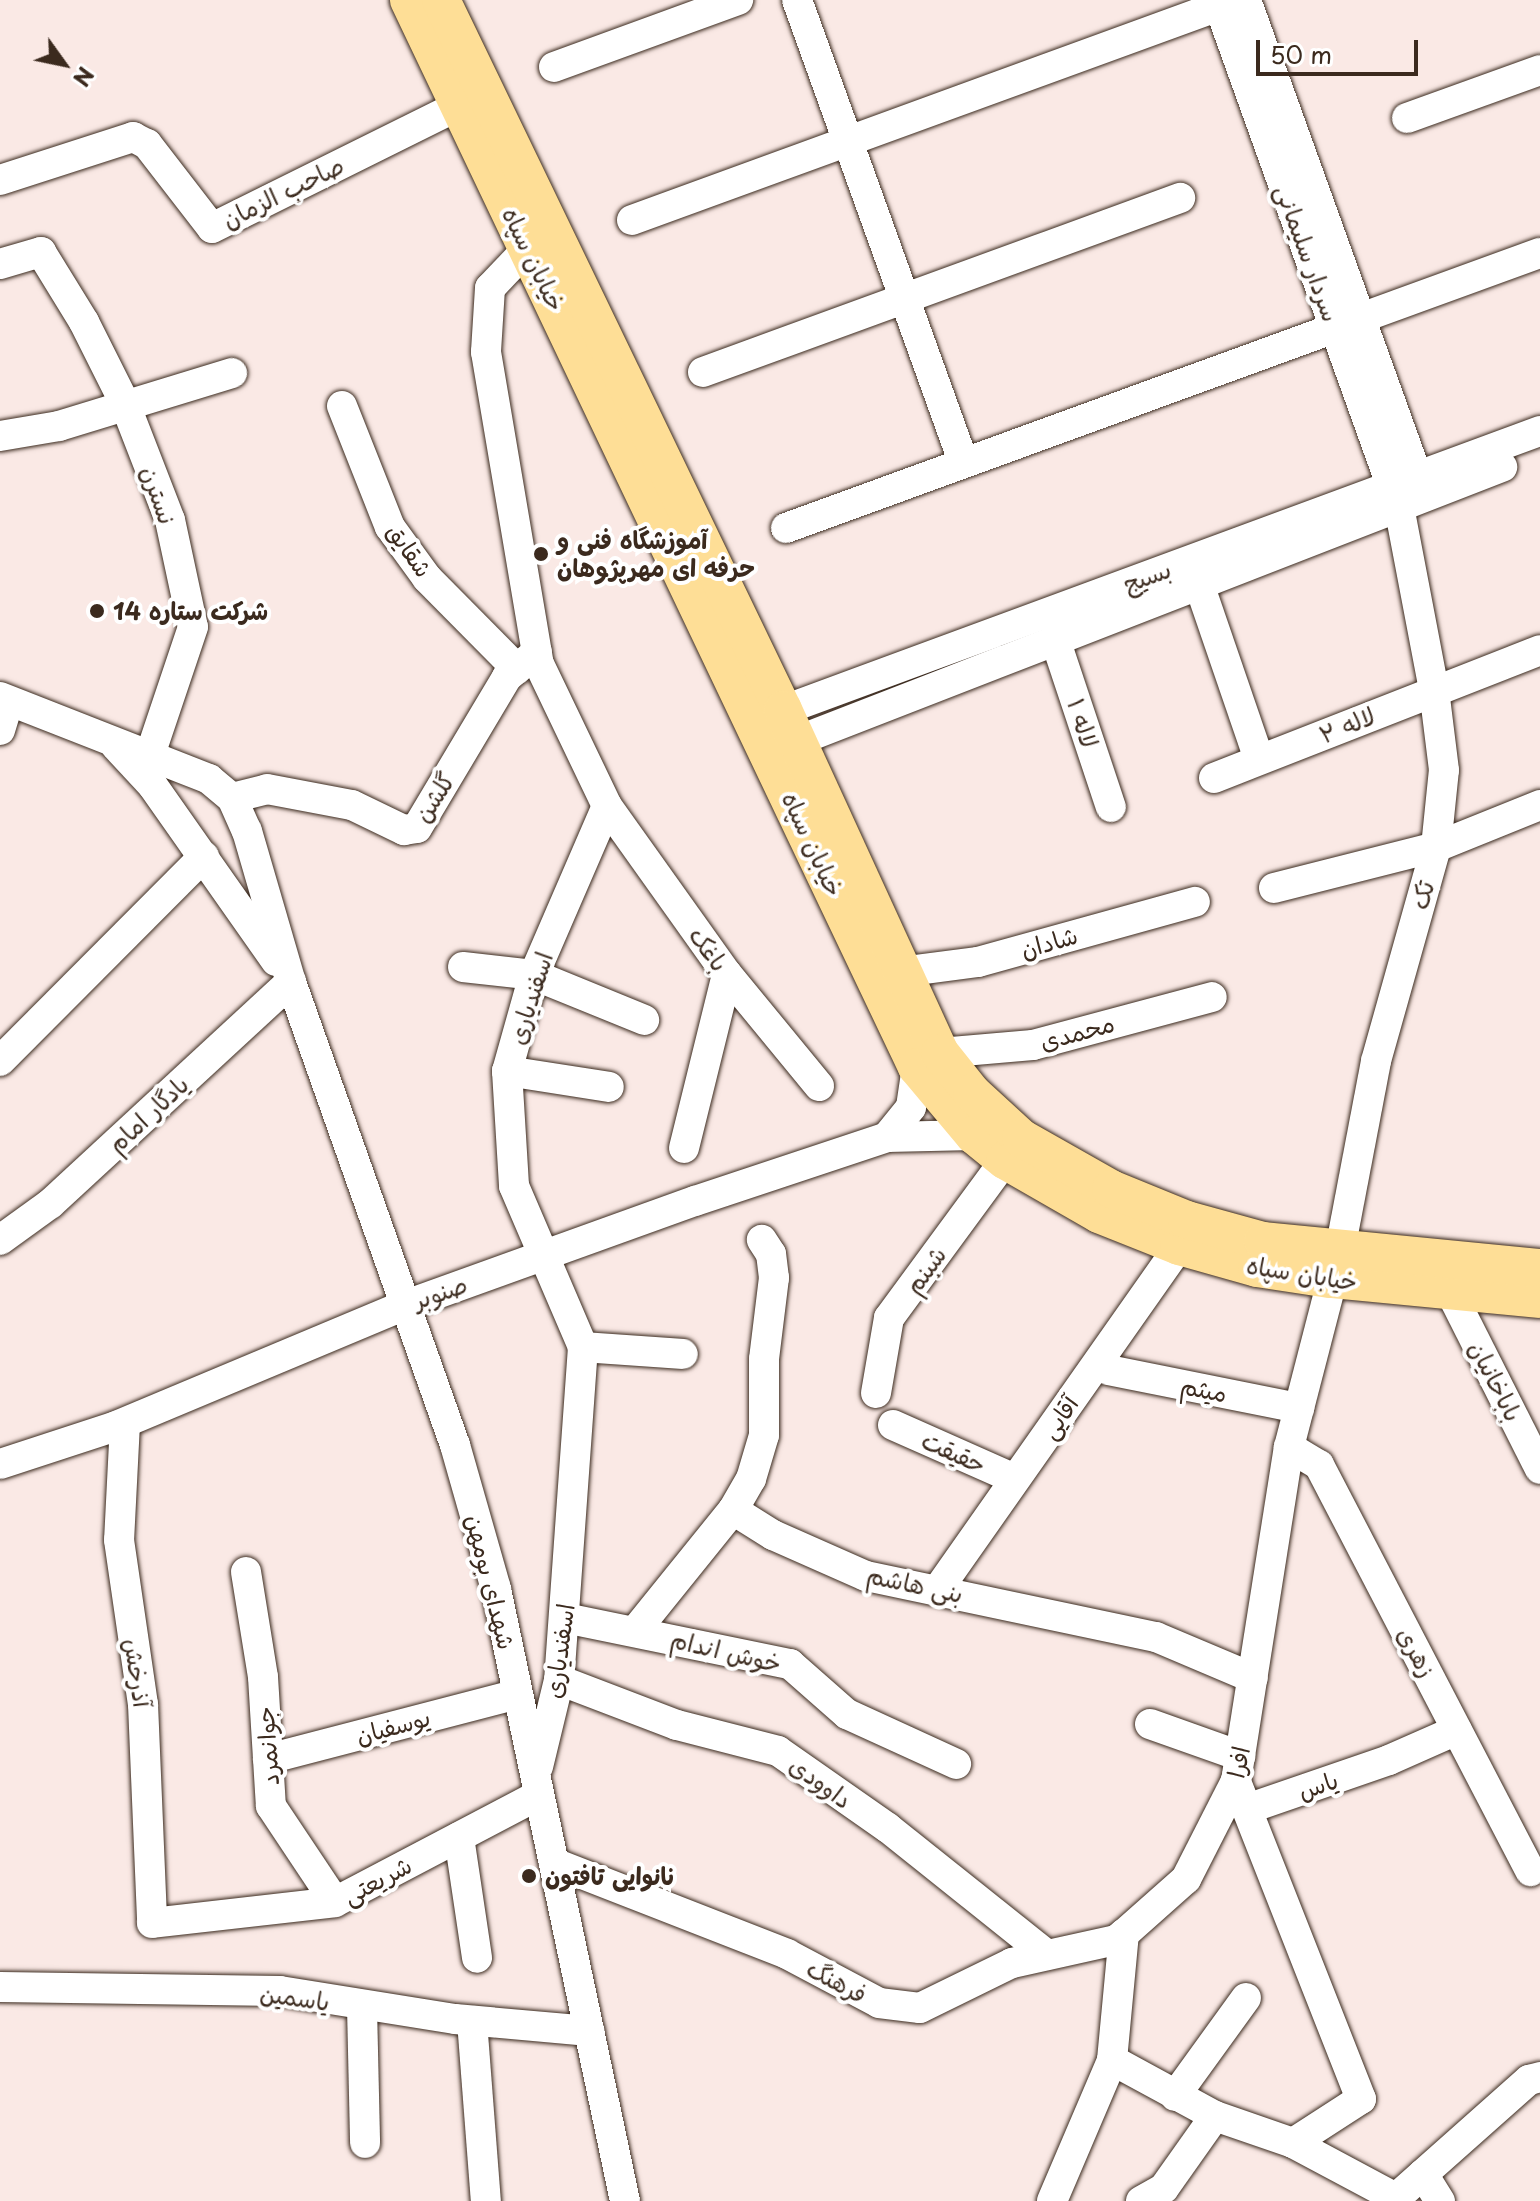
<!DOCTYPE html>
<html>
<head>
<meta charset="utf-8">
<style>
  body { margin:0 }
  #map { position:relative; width:1540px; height:2201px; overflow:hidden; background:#fae9e5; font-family:"Playpen Sans","Playpen Sans Arabic",sans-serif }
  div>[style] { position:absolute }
  .roads { filter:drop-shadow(0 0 2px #3b2a1e) drop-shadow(0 0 2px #3b2a1e) }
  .minor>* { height:30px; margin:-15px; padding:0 15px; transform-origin:15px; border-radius:15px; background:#fff }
  .major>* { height:38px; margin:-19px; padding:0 19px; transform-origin:19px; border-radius:19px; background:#fede96 }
  .dots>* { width:22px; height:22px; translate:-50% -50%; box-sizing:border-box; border:4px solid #fff; border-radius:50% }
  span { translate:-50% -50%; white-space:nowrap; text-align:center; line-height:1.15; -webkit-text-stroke:8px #fff; paint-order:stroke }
  .street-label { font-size:24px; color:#3b2a1e }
  .poi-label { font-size:24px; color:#3b2a1e; font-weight:700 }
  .left { translate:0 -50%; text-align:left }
  .north { position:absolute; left:24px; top:24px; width:80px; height:80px; -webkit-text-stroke:6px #fff; paint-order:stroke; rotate:123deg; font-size:22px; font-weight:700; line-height:32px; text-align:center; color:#3b2a1e }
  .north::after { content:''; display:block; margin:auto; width:28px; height:36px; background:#3b2a1e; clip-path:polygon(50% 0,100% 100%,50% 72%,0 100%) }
  .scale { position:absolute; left:1256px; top:40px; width:162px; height:36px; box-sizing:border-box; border:4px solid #3b2a1e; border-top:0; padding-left:10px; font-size:24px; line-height:28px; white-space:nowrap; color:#3b2a1e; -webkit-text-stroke:6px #fff; paint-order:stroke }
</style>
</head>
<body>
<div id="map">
  <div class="roads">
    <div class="minor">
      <i style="left:797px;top:0;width:492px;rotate:70.2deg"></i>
      <i style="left:1246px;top:0;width:526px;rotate:70.22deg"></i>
      <i style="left:554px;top:67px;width:196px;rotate:-20deg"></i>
      <i style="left:1407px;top:118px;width:141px;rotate:-19.8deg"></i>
      <i style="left:0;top:180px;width:140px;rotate:-17.9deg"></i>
      <i style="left:133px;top:137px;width:16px;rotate:27deg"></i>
      <i style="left:147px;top:144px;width:106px;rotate:52.3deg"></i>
      <i style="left:212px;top:228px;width:277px;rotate:-26.4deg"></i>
      <i style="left:632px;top:220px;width:625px;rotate:-20.03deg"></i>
      <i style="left:528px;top:248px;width:55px;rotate:133.5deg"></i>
      <i style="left:490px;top:288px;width:64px;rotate:93.6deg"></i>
      <i style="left:486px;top:352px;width:316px;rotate:80.4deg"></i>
      <i style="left:539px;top:664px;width:157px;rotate:64.4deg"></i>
      <i style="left:607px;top:806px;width:184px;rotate:113.4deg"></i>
      <i style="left:534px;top:975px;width:100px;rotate:105.7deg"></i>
      <i style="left:507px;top:1071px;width:115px;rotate:86.5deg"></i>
      <i style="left:514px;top:1186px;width:175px;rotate:66.8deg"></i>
      <i style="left:583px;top:1347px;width:334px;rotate:94.1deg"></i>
      <i style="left:559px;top:1680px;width:89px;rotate:103.6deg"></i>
      <i style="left:0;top:264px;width:43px;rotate:-16.3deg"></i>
      <i style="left:41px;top:252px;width:82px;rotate:58.4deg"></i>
      <i style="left:84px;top:322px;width:92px;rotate:63.4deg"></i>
      <i style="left:125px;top:404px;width:124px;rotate:68.8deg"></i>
      <i style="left:170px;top:520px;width:109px;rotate:77.9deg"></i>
      <i style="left:193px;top:627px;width:135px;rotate:108.6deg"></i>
      <i style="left:1361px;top:318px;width:190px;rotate:-20deg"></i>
      <i style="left:703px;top:372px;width:508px;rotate:-20.04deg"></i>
      <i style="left:342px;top:406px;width:130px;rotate:68.4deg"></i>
      <i style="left:390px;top:527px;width:63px;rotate:54deg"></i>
      <i style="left:427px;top:578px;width:128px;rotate:45.3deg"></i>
      <i style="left:0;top:436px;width:60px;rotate:-9.6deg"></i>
      <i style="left:59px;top:426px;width:181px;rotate:-17deg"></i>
      <i style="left:786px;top:528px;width:584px;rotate:-20.02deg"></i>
      <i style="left:1199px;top:584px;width:185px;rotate:71.1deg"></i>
      <i style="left:1055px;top:639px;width:177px;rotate:71.6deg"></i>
      <i style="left:0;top:697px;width:225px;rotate:21.4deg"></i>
      <i style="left:209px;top:779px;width:30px;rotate:40deg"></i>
      <i style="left:232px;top:798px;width:36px;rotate:66deg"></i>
      <i style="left:247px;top:831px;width:157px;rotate:73.8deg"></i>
      <i style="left:291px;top:982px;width:491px;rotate:70.5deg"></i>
      <i style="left:455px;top:1445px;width:150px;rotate:74.1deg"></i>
      <i style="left:496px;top:1589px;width:625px;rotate:78.1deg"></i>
      <i style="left:765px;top:717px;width:826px;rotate:-20.26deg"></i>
      <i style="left:0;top:730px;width:21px;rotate:-73deg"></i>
      <i style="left:116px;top:746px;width:54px;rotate:47.2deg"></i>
      <i style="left:153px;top:786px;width:214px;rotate:54.9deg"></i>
      <i style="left:779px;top:748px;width:776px;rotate:-21.24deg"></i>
      <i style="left:1214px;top:778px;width:350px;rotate:-21.4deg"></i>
      <i style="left:232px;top:798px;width:36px;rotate:-14deg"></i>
      <i style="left:267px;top:789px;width:86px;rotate:10.7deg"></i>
      <i style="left:352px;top:805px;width:58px;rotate:25.7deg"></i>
      <i style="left:404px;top:830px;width:13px;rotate:-9deg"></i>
      <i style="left:417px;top:828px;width:176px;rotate:-59.2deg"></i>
      <i style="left:507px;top:677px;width:39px;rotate:-40deg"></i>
      <i style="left:607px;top:806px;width:206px;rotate:54.5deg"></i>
      <i style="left:727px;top:974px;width:145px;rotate:50.6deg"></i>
      <i style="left:1274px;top:888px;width:167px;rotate:-14.2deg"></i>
      <i style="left:1436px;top:847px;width:112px;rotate:-22deg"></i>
      <i style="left:463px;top:967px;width:71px;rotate:6.4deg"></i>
      <i style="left:534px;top:975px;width:119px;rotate:22.2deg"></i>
      <i style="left:901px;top:972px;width:78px;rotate:-7.4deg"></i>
      <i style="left:978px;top:962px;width:225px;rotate:-15.5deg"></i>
      <i style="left:940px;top:1053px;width:93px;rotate:-4.9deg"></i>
      <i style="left:1033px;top:1045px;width:185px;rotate:-15deg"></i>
      <i style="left:0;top:1061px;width:289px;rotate:-45.1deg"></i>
      <i style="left:507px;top:1071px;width:103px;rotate:8.9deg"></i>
      <i style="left:887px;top:1137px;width:38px;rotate:-51deg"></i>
      <i style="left:911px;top:1107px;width:40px;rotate:-81.5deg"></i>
      <i style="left:684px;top:1148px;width:179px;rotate:-76.1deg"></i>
      <i style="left:0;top:1240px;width:62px;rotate:-35.8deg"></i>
      <i style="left:50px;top:1204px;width:328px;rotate:-42.7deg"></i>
      <i style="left:1451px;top:1293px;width:197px;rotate:63.2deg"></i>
      <i style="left:583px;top:1347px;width:100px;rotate:4deg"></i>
      <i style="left:1108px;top:1370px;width:195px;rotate:11.3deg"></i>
      <i style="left:876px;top:1393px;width:76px;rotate:-80.2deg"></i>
      <i style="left:889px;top:1318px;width:196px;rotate:-53.7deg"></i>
      <i style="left:125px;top:1423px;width:117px;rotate:92.9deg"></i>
      <i style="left:119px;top:1540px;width:166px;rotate:81.7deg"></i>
      <i style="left:143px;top:1704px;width:219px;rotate:87.6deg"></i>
      <i style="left:152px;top:1923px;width:184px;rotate:-6.5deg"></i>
      <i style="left:335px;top:1902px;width:230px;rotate:-27.7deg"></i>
      <i style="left:893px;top:1425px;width:133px;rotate:23.9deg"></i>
      <i style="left:1289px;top:1447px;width:35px;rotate:31deg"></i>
      <i style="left:1319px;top:1465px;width:458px;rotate:62.5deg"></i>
      <i style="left:0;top:1464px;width:122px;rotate:-18.1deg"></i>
      <i style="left:116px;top:1426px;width:311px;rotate:-22.7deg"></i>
      <i style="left:403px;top:1306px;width:310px;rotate:-19.8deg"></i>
      <i style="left:695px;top:1201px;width:202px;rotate:-18.4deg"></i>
      <i style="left:887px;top:1137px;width:87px;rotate:-1.3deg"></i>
      <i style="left:733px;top:1510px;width:36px;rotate:-60deg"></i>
      <i style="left:751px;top:1479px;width:46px;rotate:-73.5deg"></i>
      <i style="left:764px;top:1435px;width:76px;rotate:-90deg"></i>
      <i style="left:764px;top:1359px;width:82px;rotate:-83deg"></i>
      <i style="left:774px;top:1278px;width:24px;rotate:-97deg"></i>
      <i style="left:771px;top:1254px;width:17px;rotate:-123deg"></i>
      <i style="left:246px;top:1572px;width:106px;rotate:80.8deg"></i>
      <i style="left:263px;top:1677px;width:129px;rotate:86.5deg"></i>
      <i style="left:271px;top:1806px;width:115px;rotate:56.3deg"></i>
      <i style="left:939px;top:1588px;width:418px;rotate:-54.9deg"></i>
      <i style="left:565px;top:1618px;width:230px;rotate:11.6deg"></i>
      <i style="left:790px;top:1664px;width:76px;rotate:41.3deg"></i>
      <i style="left:847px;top:1714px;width:120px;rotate:24.6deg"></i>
      <i style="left:636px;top:1630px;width:154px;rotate:-51.1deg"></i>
      <i style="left:733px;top:1510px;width:47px;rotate:32deg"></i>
      <i style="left:773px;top:1535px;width:102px;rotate:23.8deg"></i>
      <i style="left:866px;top:1576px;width:296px;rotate:11.9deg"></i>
      <i style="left:1156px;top:1637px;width:105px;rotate:22.9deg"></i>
      <i style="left:559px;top:1680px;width:126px;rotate:20.9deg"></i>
      <i style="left:677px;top:1725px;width:104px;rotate:14.4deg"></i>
      <i style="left:778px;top:1751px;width:134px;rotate:35deg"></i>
      <i style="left:888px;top:1828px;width:203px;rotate:38.6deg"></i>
      <i style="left:1150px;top:1724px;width:96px;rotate:19.6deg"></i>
      <i style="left:268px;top:1759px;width:258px;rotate:-14.6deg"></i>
      <i style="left:1247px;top:1809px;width:150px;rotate:-19deg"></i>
      <i style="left:1389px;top:1760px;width:74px;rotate:-23.8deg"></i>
      <i style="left:459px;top:1837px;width:122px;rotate:81.5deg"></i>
      <i style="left:554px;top:1863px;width:250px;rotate:21.3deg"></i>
      <i style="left:787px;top:1954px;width:104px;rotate:28deg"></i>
      <i style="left:879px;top:2003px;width:41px;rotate:7deg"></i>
      <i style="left:920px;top:2008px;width:102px;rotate:-26.1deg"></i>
      <i style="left:1012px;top:1963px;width:107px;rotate:-12.5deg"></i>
      <i style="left:1116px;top:1940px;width:10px;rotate:-37deg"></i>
      <i style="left:0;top:1987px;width:280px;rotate:0.8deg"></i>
      <i style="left:280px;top:1991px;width:177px;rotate:9.1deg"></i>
      <i style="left:455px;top:2019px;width:135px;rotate:5.1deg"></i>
      <i style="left:362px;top:2007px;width:136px;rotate:88.7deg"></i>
      <i style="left:472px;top:2021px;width:181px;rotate:85.6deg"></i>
      <i style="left:1112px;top:2060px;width:117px;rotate:28.5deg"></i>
      <i style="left:1215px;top:2116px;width:83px;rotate:19.1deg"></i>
      <i style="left:1293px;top:2143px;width:81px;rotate:-32.9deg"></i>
      <i style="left:1361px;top:2099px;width:342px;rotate:-111.5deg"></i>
      <i style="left:1175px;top:2096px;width:121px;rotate:-54.1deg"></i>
      <i style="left:1293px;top:2143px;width:117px;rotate:28.1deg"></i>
      <i style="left:1396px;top:2198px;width:178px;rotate:-41.6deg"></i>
      <i style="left:1529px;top:2080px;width:11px;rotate:-15deg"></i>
      <i style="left:1423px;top:2174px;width:32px;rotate:58deg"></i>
      <i style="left:1052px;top:2201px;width:153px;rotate:-66.9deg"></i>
      <i style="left:1112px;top:2060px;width:127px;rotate:-84.6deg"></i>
      <i style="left:1124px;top:1934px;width:83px;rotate:-41.6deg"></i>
      <i style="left:1186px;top:1879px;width:110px;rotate:-63deg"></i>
      <i style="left:1236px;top:1781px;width:338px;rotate:-81deg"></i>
      <i style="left:1289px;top:1447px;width:203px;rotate:-75.5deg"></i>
      <i style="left:1340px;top:1250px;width:192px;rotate:-79.2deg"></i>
      <i style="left:1376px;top:1061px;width:222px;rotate:-74.3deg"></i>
      <i style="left:1436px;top:847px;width:77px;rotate:-84.1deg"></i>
      <i style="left:1444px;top:770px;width:81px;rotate:-97.1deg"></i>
      <i style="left:1434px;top:690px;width:186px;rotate:-100.8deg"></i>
      <i style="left:1399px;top:507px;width:539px;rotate:-109.75deg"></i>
      <i style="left:1141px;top:2201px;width:26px;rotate:-29deg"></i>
      <i style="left:1164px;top:2188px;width:88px;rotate:-54.7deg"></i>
    </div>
    <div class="major">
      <i style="left:409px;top:0;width:1182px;rotate:64.54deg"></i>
      <i style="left:917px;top:1067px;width:89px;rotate:50deg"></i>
      <i style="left:974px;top:1135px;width:40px;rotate:39deg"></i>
      <i style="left:1005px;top:1160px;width:108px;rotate:29.9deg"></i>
      <i style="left:1099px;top:1214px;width:86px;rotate:21.8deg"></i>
      <i style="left:1179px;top:1246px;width:81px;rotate:15.8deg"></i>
      <i style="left:1257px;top:1268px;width:75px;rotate:8.5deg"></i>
      <i style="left:1331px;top:1279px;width:210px;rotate:5.5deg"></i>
      <i style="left:441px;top:0;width:788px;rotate:64.28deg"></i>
      <i style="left:783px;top:710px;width:377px;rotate:65.4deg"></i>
      <i style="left:940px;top:1053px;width:51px;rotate:51.3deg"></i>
      <i style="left:972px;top:1093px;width:67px;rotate:42.6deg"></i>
      <i style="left:1021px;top:1138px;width:103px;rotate:29.5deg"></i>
      <i style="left:1111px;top:1189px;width:82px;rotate:22.2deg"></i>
      <i style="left:1187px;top:1220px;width:79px;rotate:15.4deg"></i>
      <i style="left:1263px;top:1241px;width:278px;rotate:5.6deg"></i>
    </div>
  </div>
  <div class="dots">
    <i style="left:541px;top:554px;background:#3b2a1e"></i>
    <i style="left:97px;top:611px;background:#3b2a1e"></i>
    <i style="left:529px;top:1876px;background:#3b2a1e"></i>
  </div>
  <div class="street-label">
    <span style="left:283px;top:192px;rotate:-26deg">صاحب الزمان</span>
    <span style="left:1308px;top:253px;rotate:70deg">سردار سلیمانی</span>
    <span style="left:534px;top:259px;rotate:64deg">خیابان سپاه</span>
    <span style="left:159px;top:495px;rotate:71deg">نسترن</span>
    <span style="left:410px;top:550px;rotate:55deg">شقایق</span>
    <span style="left:1147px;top:576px;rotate:-20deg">بسیج</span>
    <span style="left:1083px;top:723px;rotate:72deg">لاله ۱</span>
    <span style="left:1347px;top:725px;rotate:-22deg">لاله ۲</span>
    <span style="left:434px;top:797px;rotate:-57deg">گلشن</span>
    <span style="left:813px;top:844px;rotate:65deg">خیابان سپاه</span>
    <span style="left:1422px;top:895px;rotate:-74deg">تک</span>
    <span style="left:1049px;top:942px;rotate:-16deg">شادان</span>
    <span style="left:709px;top:949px;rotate:54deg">باغک</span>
    <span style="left:530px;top:998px;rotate:-72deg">اسفندیاری</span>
    <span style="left:1077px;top:1032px;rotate:-15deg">محمدی</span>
    <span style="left:148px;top:1114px;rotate:-43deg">یادگار امام</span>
    <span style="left:925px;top:1270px;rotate:-54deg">شبنم</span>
    <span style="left:1302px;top:1273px;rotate:9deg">خیابان سپاه</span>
    <span style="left:440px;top:1292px;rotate:-19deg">صنوبر</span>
    <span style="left:1496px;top:1381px;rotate:63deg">باباخانیان</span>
    <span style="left:1204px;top:1389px;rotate:11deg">میثم</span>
    <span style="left:1059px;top:1417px;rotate:-55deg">آقایی</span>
    <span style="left:954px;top:1452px;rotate:24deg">حقیقت</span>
    <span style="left:491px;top:1582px;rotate:76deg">شهدای بومهن</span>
    <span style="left:915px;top:1584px;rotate:12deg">بنی هاشم</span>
    <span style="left:559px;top:1651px;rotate:-82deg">اسفندیاری</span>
    <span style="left:726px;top:1651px;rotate:13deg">خوش اندام</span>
    <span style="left:1417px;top:1652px;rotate:62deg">زهری</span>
    <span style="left:138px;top:1673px;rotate:82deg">آذرخش</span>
    <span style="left:393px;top:1726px;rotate:-15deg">یوسفیان</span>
    <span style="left:267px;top:1746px;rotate:-94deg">جوانمرد</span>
    <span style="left:1238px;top:1762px;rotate:-78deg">افرا</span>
    <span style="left:821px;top:1782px;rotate:36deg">داوودی</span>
    <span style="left:1318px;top:1785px;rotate:-19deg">یاس</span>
    <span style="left:377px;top:1880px;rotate:-28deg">شریعتی</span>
    <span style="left:837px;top:1981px;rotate:28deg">فرهنگ</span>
    <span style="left:295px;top:1997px;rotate:8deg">یاسمین</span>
  </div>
  <div class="poi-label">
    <span class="left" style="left:557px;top:554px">آموزشگاه فنی و<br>حرفه ای مهرپژوهان</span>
    <span class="left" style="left:113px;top:611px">شرکت ستاره 14</span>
    <span class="left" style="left:545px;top:1876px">نانوایی تافتون</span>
  </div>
  <div class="north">N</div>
  <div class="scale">50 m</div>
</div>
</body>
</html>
